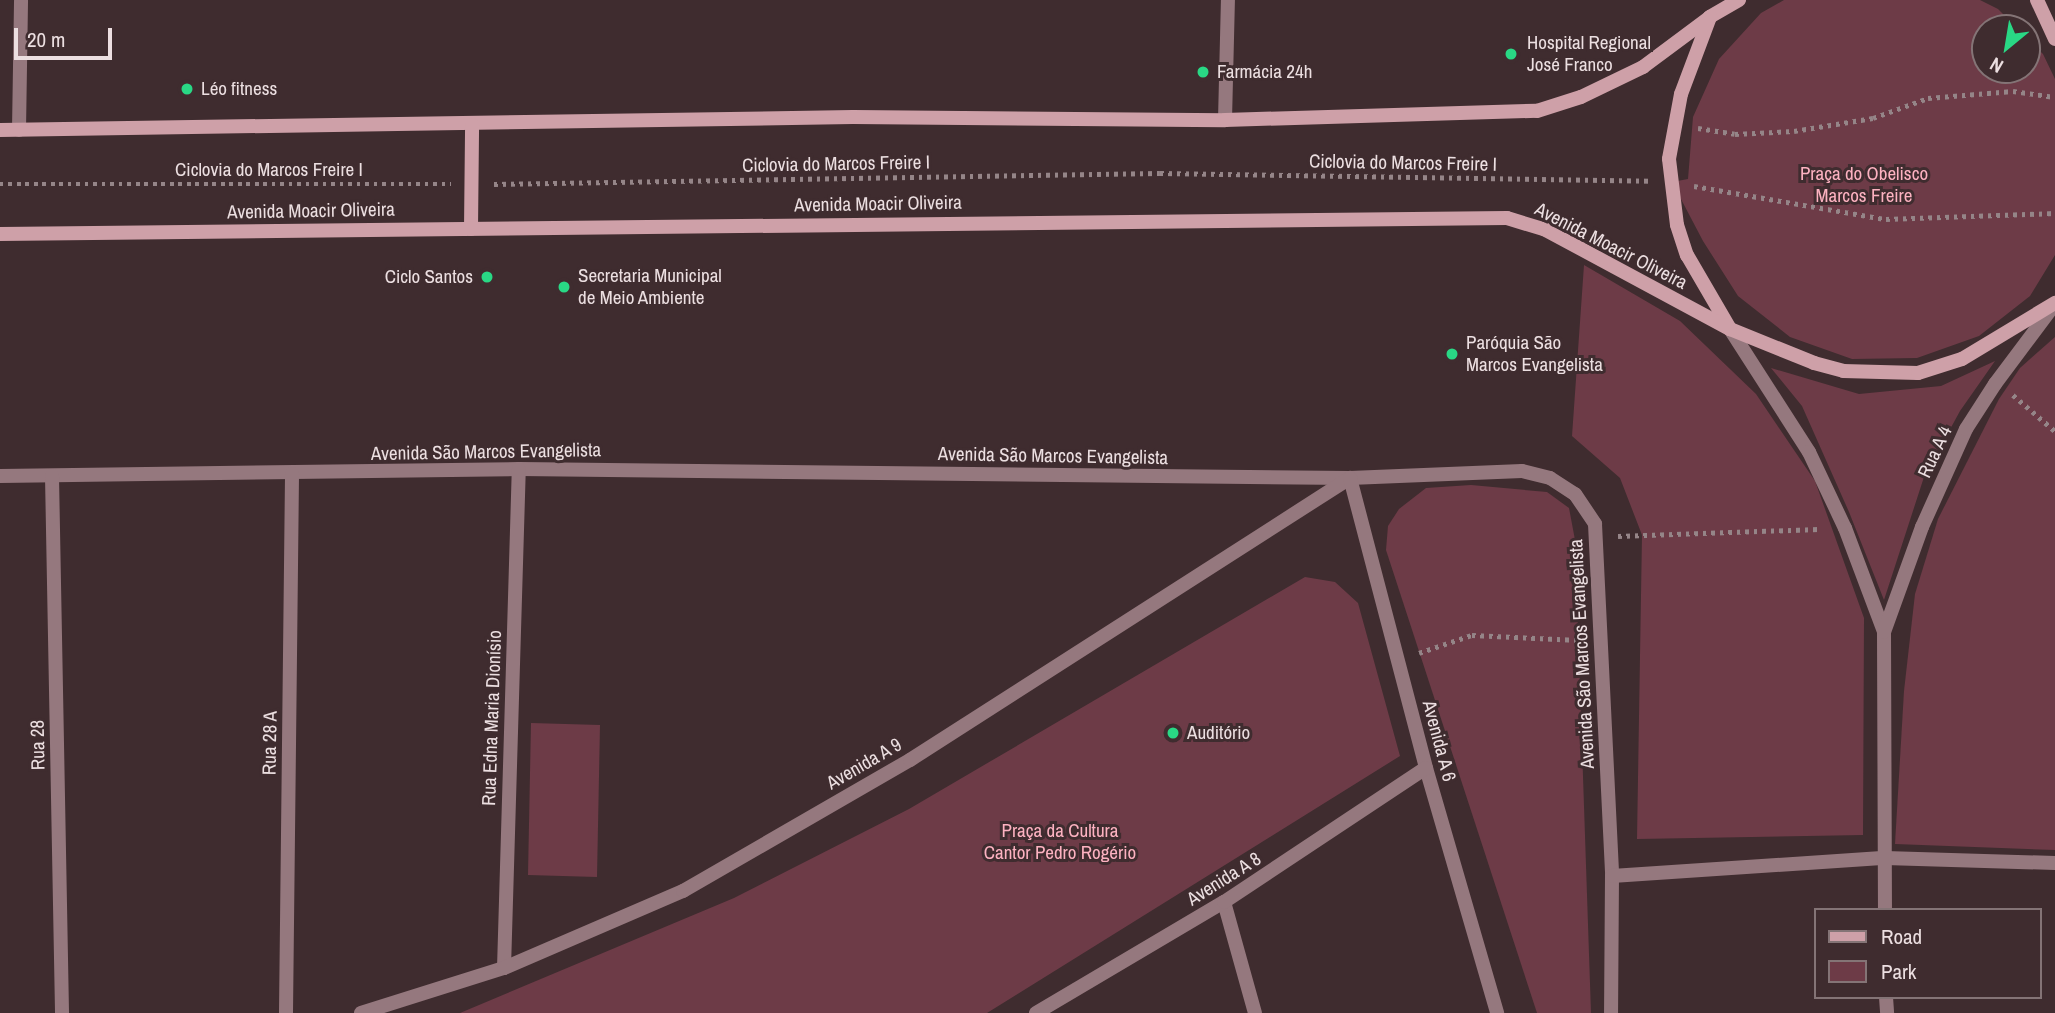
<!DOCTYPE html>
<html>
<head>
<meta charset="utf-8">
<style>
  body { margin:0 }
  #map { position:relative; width:2055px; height:1013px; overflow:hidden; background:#3f2c2f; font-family:"Archivo Narrow",sans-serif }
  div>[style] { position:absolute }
  .green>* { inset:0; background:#6d3b47 }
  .path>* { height:4.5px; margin-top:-2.25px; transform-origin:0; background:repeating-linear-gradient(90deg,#958588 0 3.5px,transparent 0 8.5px) }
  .minor>* { height:14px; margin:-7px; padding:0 7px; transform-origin:7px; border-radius:7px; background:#95787e }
  .tertiary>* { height:14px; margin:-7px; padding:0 7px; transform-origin:7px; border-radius:7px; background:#95787e }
  .secondary>* { height:14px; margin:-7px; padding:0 7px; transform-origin:7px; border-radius:7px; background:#cea0a8 }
  .dots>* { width:19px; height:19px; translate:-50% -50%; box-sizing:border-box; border:4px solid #3f2c2f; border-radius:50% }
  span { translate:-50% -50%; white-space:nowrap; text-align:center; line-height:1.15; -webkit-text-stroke:6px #3f2c2f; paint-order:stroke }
  .poi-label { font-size:19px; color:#ecdfe1 }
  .left { translate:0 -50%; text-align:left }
  .right { translate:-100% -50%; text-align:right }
  .street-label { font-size:19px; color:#ecdfe1 }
  .park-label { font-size:19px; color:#fdb2c1 }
  .legend { position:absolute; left:1814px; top:908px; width:228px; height:91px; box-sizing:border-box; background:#3f2c2f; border:2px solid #847476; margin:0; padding:9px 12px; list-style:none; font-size:21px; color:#ecdfe1 }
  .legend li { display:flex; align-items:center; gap:14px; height:35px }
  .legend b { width:35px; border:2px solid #847476 }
  .north { position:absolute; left:1971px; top:14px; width:70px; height:70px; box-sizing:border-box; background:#3f2c2f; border:2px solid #847476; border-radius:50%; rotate:210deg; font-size:19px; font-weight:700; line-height:28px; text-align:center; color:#ecdfe1 }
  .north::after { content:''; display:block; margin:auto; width:24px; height:32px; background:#29d885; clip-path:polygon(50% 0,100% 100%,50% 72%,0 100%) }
  .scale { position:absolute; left:14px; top:28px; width:98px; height:32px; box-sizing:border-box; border:4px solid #ecdfe1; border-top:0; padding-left:9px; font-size:21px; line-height:24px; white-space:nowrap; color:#ecdfe1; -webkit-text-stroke:5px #3f2c2f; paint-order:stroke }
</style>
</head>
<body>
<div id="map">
  <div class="green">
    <i style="clip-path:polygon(1784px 0,1980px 0,1998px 9px,2017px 28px,1985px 28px,1985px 70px,2027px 70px,2027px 38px,2043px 54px,2055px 79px,2055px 255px,2030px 296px,1979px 336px,1917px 358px,1852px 359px,1790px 337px,1738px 296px,1703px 241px,1672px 182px,1688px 179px,1693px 117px,1719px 59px,1761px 13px)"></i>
    <i style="clip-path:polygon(1584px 265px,1680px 321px,1756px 394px,1815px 481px,1864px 618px,1863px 835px,1637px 839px,1642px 535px,1620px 478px,1572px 436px)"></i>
    <i style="clip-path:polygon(2055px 337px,2055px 850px,1895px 844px,1904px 691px,1915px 594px,1938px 519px,1999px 399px,2020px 368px)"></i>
    <i style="clip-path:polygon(1995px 361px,1960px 411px,1924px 477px,1884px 600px,1849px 512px,1802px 406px,1771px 368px,1859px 394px,1941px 386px)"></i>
    <i style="clip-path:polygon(1471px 485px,1547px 492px,1569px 508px,1575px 540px,1591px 1013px,1537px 1013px,1386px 550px,1388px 526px,1399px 509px,1426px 488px)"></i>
    <i style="clip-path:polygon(1305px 577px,1335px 582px,1358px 603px,1400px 756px,987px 1013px,460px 1013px,734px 898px,909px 809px)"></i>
    <i style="clip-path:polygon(531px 723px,600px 725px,597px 877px,528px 875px)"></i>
  </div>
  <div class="path">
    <i style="left:1698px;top:128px;width:37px;rotate:9deg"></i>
    <i style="left:1735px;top:134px;width:59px;rotate:-2.9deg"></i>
    <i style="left:1794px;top:131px;width:80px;rotate:-9.3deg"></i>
    <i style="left:1873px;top:118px;width:59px;rotate:-20deg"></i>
    <i style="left:1928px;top:98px;width:85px;rotate:-4.7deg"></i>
    <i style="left:2013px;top:91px;width:42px;rotate:8.1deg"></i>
    <i style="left:0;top:184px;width:451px"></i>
    <i style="left:494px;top:184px;width:666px;rotate:-0.95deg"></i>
    <i style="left:1160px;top:173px;width:491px;rotate:0.9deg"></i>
    <i style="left:1694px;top:186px;width:195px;rotate:9.8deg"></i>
    <i style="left:1886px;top:219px;width:169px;rotate:-2deg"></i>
    <i style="left:2013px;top:395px;width:55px;rotate:40.6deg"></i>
    <i style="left:1618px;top:536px;width:201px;rotate:-2deg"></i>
    <i style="left:1419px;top:653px;width:56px;rotate:-18.8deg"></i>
    <i style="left:1472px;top:635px;width:107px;rotate:2.7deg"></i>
  </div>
  <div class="minor">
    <i style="left:1225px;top:120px;width:120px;rotate:-88.6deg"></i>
    <i style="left:19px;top:130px;width:130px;rotate:-89.1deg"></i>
    <i style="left:0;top:476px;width:519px;rotate:-0.77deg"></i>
    <i style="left:519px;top:469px;width:831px;rotate:0.62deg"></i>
    <i style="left:1350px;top:478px;width:172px;rotate:-2.3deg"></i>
    <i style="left:1522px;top:471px;width:29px;rotate:14deg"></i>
    <i style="left:1550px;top:478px;width:30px;rotate:33deg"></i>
    <i style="left:1575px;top:494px;width:36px;rotate:56deg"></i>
    <i style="left:1595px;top:524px;width:352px;rotate:87.2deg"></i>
    <i style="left:1612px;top:876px;width:137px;rotate:90.4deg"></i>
    <i style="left:52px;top:476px;width:537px;rotate:88.93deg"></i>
    <i style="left:1612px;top:876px;width:274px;rotate:-3.8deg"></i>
    <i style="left:1885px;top:858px;width:170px;rotate:1.7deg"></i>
    <i style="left:1224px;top:902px;width:115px;rotate:74.4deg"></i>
    <i style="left:504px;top:968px;width:499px;rotate:-88.3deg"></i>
    <i style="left:286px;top:1013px;width:539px;rotate:-89.36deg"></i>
    <i style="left:361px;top:1013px;width:150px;rotate:-17.5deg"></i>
    <i style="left:504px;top:968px;width:195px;rotate:-23.3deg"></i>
    <i style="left:683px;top:891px;width:262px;rotate:-30deg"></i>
    <i style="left:910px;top:760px;width:523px;rotate:-32.66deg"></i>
    <i style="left:1350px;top:478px;width:300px;rotate:75.3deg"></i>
    <i style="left:1426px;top:768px;width:255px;rotate:73.8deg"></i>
    <i style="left:1036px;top:1013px;width:218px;rotate:-30.6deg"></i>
    <i style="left:1224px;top:902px;width:242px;rotate:-33.6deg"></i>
  </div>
  <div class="tertiary">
    <i style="left:1730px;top:329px;width:146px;rotate:57.3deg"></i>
    <i style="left:1809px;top:452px;width:84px;rotate:64.7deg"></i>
    <i style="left:1845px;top:528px;width:111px;rotate:69.4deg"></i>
    <i style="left:1884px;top:632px;width:278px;rotate:89.8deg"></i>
    <i style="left:1884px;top:632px;width:112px;rotate:-70.1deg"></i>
    <i style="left:1922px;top:527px;width:107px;rotate:-65.8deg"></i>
    <i style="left:1966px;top:429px;width:54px;rotate:-57.2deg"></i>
    <i style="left:1995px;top:384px;width:99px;rotate:-53.2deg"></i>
    <i style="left:1886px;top:997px;width:16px;rotate:86deg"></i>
  </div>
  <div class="secondary">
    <i style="left:1739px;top:0;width:34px;rotate:150deg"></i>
    <i style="left:1710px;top:17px;width:82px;rotate:110.6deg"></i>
    <i style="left:1681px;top:94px;width:66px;rotate:100.5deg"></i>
    <i style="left:1669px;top:159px;width:66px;rotate:83.1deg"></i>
    <i style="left:1677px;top:225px;width:32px;rotate:72deg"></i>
    <i style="left:1687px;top:255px;width:86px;rotate:59.8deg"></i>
    <i style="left:1730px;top:329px;width:91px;rotate:22deg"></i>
    <i style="left:1814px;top:363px;width:30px;rotate:15deg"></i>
    <i style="left:1843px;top:371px;width:75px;rotate:1.5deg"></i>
    <i style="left:1918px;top:373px;width:46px;rotate:-17.7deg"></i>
    <i style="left:1962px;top:359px;width:109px;rotate:-31.1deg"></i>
    <i style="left:2037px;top:0;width:43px;rotate:65.2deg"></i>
    <i style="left:0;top:130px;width:853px;rotate:-0.87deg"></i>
    <i style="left:853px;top:117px;width:372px;rotate:0.5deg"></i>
    <i style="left:1225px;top:120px;width:312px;rotate:-1.7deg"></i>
    <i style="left:1537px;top:111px;width:46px;rotate:-17.7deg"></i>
    <i style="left:1581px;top:97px;width:69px;rotate:-25.8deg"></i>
    <i style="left:1643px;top:67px;width:84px;rotate:-36.7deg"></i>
    <i style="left:471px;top:229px;width:104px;rotate:-89.4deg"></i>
    <i style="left:0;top:234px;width:1507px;rotate:-0.61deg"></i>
    <i style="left:1507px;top:218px;width:39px;rotate:17deg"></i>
    <i style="left:1544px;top:229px;width:211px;rotate:28.3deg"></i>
  </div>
  <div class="dots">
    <i style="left:1511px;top:54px;background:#29d885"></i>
    <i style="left:1203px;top:72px;background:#29d885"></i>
    <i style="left:187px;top:89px;background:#29d885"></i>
    <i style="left:487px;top:277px;background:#29d885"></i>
    <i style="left:564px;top:287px;background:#29d885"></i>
    <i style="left:1452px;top:354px;background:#29d885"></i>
    <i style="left:1173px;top:733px;background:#29d885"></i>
  </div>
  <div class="poi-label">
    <span class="left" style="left:1527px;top:54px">Hospital Regional<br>José Franco</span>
    <span class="left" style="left:1217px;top:72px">Farmácia 24h</span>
    <span class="left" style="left:201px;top:89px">Léo fitness</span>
    <span class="left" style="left:578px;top:287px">Secretaria Municipal<br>de Meio Ambiente</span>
    <span class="right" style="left:473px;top:277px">Ciclo Santos</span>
    <span class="left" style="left:1466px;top:354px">Paróquia São<br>Marcos Evangelista</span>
    <span class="left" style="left:1187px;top:733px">Auditório</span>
  </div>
  <div class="street-label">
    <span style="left:1403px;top:163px;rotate:1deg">Ciclovia do Marcos Freire I</span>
    <span style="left:836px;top:164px;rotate:-1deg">Ciclovia do Marcos Freire I</span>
    <span style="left:269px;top:170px">Ciclovia do Marcos Freire I</span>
    <span style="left:878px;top:204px;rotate:-1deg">Avenida Moacir Oliveira</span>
    <span style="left:311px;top:211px;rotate:-1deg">Avenida Moacir Oliveira</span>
    <span style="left:1611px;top:246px;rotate:27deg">Avenida Moacir Oliveira</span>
    <span style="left:486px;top:452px;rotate:-1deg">Avenida São Marcos Evangelista</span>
    <span style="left:1935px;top:452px;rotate:-65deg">Rua A 4</span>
    <span style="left:1053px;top:456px;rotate:1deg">Avenida São Marcos Evangelista</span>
    <span style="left:1582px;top:654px;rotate:-93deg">Avenida São Marcos Evangelista</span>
    <span style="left:492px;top:718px;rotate:-88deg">Rua Edna Maria Dionísio</span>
    <span style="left:1439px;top:741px;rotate:75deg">Avenida A 6</span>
    <span style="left:270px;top:743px;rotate:-89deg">Rua 28 A</span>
    <span style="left:38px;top:745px;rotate:-91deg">Rua 28</span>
    <span style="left:864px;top:764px;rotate:-30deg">Avenida A 9</span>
    <span style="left:1224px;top:879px;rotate:-32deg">Avenida A 8</span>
  </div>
  <div class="park-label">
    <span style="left:1864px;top:185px">Praça do Obelisco<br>Marcos Freire</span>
    <span style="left:1060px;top:842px">Praça da Cultura<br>Cantor Pedro Rogério</span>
  </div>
  <ul class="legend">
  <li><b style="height:9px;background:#cea0a8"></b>Road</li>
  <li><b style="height:19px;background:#6d3b47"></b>Park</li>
  </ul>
  <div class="north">N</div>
  <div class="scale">20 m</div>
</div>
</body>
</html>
